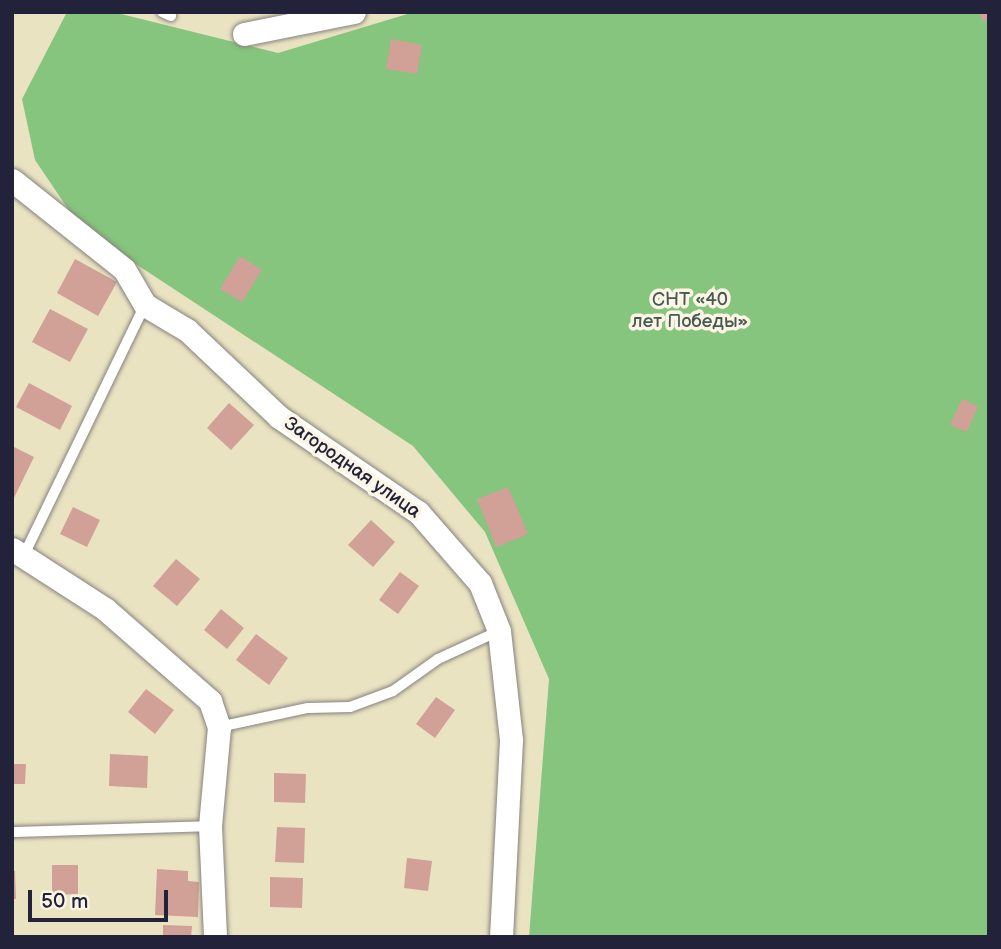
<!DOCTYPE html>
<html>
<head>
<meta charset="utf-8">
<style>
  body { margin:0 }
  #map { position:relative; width:1001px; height:949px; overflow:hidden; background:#eae3c2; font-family:"Balsamiq Sans",sans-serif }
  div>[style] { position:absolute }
  .green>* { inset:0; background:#86c57d }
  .building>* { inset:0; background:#d1a097 }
  .roads { filter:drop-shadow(0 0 2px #86827e) drop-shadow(0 0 2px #86827e) }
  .service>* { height:10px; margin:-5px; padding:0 5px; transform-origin:5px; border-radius:5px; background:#fff }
  .minor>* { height:23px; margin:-11.5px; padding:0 11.5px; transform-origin:11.5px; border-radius:11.5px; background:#fff }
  span { translate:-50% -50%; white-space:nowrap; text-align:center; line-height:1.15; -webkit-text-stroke:7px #fcf5e5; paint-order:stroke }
  .park-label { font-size:19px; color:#455b52 }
  .street-label { font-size:19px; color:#22223b }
  .frame { position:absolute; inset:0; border:14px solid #22223b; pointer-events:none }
  .scale { position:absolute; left:28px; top:890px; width:140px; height:32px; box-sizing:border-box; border:4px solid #22223b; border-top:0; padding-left:9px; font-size:21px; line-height:24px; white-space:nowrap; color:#22223b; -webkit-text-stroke:5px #fcf5e5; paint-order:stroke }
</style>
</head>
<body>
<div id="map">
  <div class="green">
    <i style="clip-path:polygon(67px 12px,113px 12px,278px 53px,414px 12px,989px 12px,989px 937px,529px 937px,549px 679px,485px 532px,413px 446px,81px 228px,35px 160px,22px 99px)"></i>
  </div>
  <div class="building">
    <i style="clip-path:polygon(980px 12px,989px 12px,989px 19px,982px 21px)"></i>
    <i style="clip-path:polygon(391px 39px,422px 45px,417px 74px,386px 69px)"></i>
    <i style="clip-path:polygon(240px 256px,262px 270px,242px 302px,220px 289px)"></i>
    <i style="clip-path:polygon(75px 259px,117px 282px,98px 316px,57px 293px)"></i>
    <i style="clip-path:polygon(50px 309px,88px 329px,70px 362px,32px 342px)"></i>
    <i style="clip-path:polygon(29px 383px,72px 406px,60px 430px,16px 407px)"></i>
    <i style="clip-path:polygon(962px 399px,978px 406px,967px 432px,950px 425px)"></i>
    <i style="clip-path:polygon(229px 403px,254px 425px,231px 450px,207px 428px)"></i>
    <i style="clip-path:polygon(12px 446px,34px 457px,12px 502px)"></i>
    <i style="clip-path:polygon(508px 487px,528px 534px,496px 547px,477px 499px)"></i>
    <i style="clip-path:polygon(73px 507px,100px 520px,87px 547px,60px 534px)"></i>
    <i style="clip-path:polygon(371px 520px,395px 542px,373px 567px,348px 545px)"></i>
    <i style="clip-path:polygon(176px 559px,200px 579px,177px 606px,153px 586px)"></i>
    <i style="clip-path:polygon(400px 572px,419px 586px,398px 614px,379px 600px)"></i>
    <i style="clip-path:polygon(221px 609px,244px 628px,227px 649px,204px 630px)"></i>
    <i style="clip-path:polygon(256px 634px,288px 658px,269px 685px,236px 660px)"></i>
    <i style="clip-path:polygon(146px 689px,174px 710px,155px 734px,128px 712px)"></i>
    <i style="clip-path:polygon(436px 697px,455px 710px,435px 738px,416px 724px)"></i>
    <i style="clip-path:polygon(110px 754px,148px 756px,147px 788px,109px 786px)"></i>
    <i style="clip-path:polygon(12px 764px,26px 764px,25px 784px,12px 784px)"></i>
    <i style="clip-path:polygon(274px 773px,306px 774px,305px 803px,274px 802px)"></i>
    <i style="clip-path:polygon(277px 827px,305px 828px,304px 863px,275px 862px)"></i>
    <i style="clip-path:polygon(407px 858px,432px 861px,428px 891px,404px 888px)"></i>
    <i style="clip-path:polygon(52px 865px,78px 865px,78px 894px,52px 895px)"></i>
    <i style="clip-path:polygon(157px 869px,188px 871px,188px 881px,199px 882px,198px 917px,155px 915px)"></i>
    <i style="clip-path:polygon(12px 871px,15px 871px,16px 899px,12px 899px)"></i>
    <i style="clip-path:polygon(270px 877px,303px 878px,302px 908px,270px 907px)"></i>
    <i style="clip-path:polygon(163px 925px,192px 926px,191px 937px,163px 937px)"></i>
  </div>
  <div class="roads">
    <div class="service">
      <i style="left:162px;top:12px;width:10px;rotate:24deg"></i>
      <i style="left:24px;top:555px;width:278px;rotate:-64.2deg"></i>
      <i style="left:219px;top:727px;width:91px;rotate:-12.1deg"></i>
      <i style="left:308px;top:708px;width:42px;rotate:-1.4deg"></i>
      <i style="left:350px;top:707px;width:46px;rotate:-20.4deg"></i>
      <i style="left:393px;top:691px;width:55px;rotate:-35.4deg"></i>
      <i style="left:438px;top:659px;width:67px;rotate:-24.7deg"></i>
      <i style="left:12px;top:832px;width:198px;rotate:-1.7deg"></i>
    </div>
    <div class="minor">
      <i style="left:244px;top:34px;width:112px;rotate:-11.3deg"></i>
      <i style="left:12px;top:180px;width:143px;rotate:38.5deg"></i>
      <i style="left:124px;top:269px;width:42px;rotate:59.7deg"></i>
      <i style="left:145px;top:305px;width:49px;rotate:30.8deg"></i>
      <i style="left:187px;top:330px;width:127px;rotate:43.4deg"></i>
      <i style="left:279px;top:417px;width:168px;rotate:34.4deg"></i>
      <i style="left:418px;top:512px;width:94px;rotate:48.9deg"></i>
      <i style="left:480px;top:583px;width:52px;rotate:68.4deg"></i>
      <i style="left:499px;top:631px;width:110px;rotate:83.7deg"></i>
      <i style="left:511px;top:740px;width:197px;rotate:92.9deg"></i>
      <i style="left:12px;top:549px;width:111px;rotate:32.8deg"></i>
      <i style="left:105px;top:609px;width:140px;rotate:41.2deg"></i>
      <i style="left:210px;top:701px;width:28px;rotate:71deg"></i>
      <i style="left:219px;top:727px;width:99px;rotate:95.2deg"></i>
      <i style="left:210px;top:826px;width:111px;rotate:87.4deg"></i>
    </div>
  </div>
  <div class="park-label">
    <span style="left:690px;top:311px">СНТ «40<br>лет Победы»</span>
  </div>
  <div class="street-label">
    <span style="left:352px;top:468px;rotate:35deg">Загородная улица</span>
  </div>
  <div class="frame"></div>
  <div class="scale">50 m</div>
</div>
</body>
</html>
